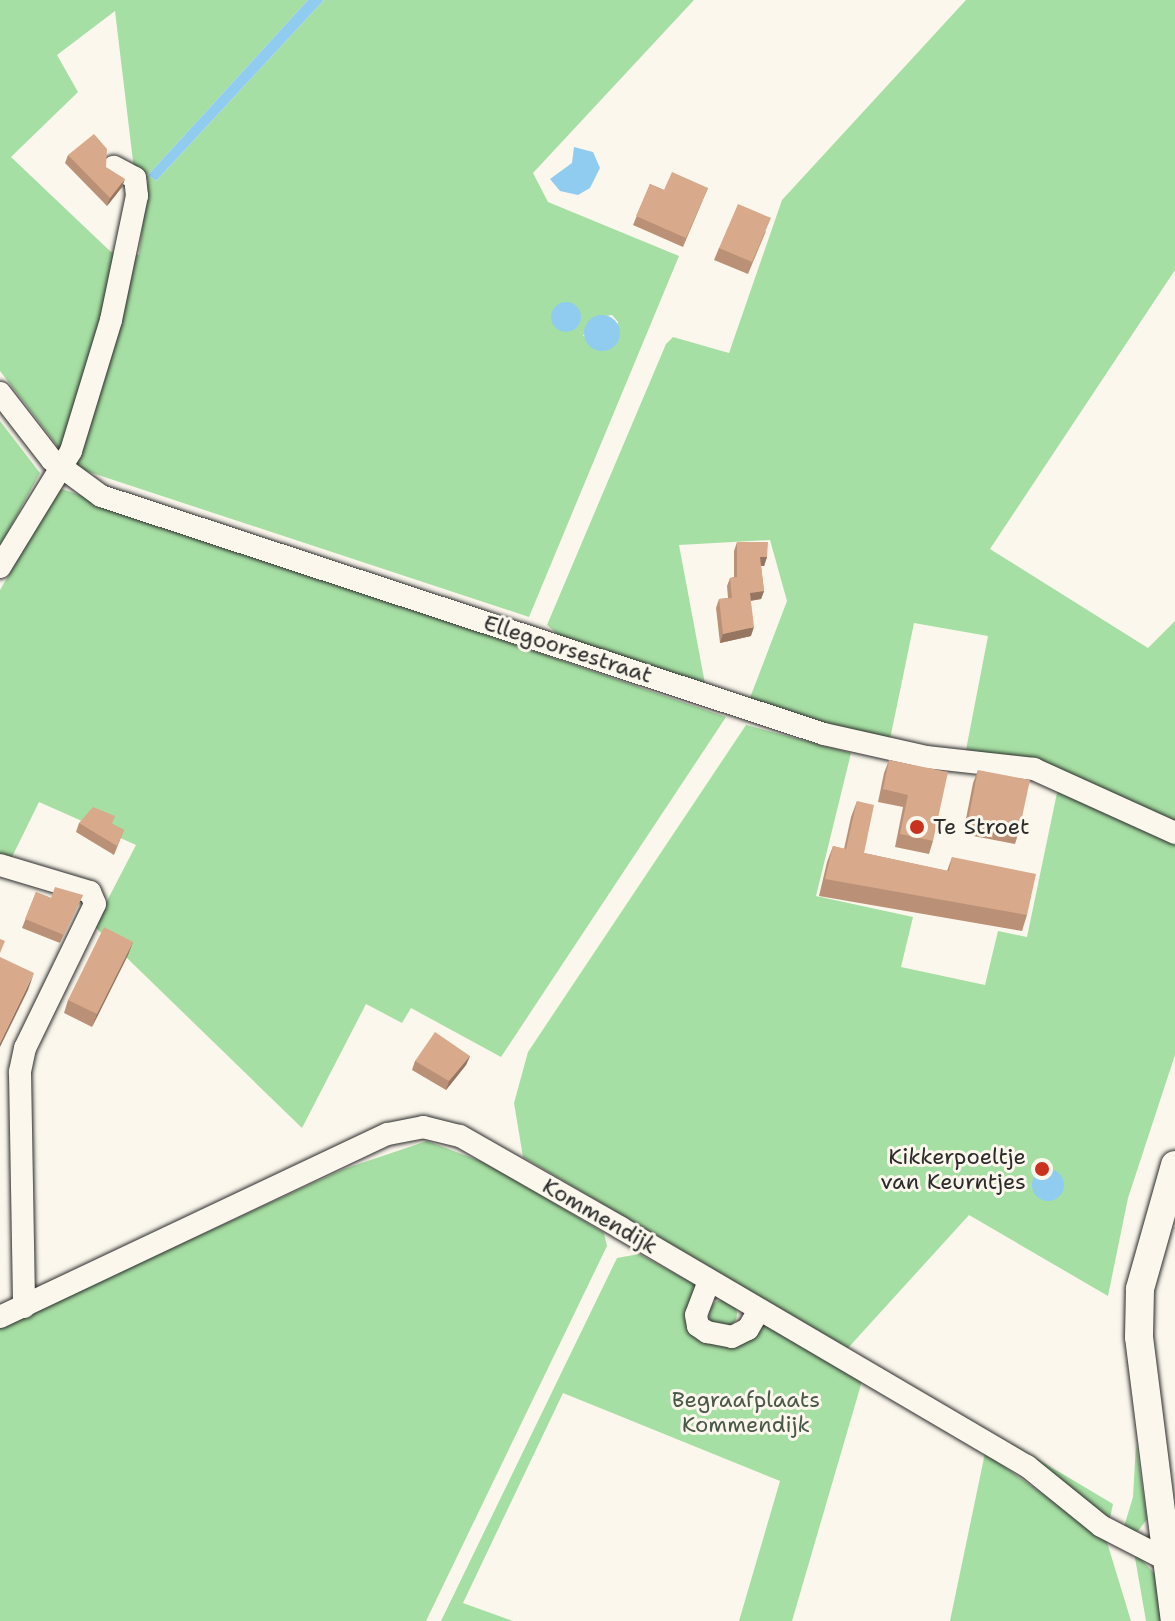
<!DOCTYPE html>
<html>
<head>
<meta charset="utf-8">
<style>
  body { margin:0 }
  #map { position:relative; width:1175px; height:1621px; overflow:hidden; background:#fbf7ec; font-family:"Shantell Sans",sans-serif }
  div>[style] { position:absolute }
  .green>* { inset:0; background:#a6dfa3 }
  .round { border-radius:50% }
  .water>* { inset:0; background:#90ccf0 }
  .roads { filter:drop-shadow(0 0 2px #2b2b2b) drop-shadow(0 0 2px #2b2b2b) }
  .minor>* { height:22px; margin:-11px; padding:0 11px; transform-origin:11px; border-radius:11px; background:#fbf7ec }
  .major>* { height:28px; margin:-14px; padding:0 14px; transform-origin:14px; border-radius:14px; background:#fbf7ec }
  .wall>* { inset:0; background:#ba9177 }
  .shaded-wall>* { inset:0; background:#977661 }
  .building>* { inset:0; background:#d8a98a }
  .dots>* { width:22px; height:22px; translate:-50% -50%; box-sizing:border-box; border:4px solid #fbf7ec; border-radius:50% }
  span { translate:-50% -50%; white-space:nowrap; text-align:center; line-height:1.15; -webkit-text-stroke:6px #fbf7ec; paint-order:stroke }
  .street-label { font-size:22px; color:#2b2b2b }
  .poi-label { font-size:22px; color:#2b2b2b }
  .left { translate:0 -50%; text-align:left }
  .right { translate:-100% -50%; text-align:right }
  .park-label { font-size:22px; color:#4a5849 }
</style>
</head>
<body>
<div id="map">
  <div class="green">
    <i style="clip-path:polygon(evenodd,0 0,308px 0,148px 175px,156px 181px,324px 0,694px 0,533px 173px,548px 202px,679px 256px,529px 617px,80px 469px,62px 452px,0 371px,0 0,115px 11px,135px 178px,148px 180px,139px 255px,111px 252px,11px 157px,78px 92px,57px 55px,115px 11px,0 0,612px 315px,618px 322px,613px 346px,583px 336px,593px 318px,612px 315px)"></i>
    <i style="clip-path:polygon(966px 0,1175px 0,1175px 270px,990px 549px,1148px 648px,1175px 621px,1175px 824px,1034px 760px,966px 750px,988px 636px,914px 623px,889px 744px,748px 703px,787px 601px,770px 540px,679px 545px,706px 689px,561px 637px,547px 625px,666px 344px,673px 337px,729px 353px,782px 200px)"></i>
    <i style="clip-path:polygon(0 421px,40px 473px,0 546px)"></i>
    <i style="clip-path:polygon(59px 488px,726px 717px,501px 1057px,411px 1008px,402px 1023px,366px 1004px,302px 1128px,94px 926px,136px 845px,39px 802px,10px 861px,0 857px,0 590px)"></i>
    <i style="clip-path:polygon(746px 725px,851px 753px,816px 896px,913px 917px,901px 967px,985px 985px,998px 931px,1027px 937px,1058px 788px,1175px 844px,1175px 1055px,1128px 1198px,1108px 1296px,969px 1215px,848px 1348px,523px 1157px,514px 1103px,528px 1052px)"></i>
    <i style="clip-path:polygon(427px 1141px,491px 1165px,604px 1233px,607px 1246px,426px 1621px,0 1621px,0 1327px,344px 1169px)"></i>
    <i style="clip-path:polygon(639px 1254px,698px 1286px,689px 1319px,751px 1336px,764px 1324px,862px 1381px,792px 1621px,739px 1621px,780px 1481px,563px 1393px,463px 1603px,513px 1621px,441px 1621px,617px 1258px)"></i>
    <i class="round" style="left:709px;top:1300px;width:28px;height:28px"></i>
    <i style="clip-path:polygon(1009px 1442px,1113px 1504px,1109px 1522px,1065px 1486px)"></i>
    <i style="clip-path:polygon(1136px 1444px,1147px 1519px,1138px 1531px,1130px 1532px,1123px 1530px,1133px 1497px)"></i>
    <i style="clip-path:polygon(985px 1453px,1106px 1539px,1131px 1621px,950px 1621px)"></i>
    <i style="clip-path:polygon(1134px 1552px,1156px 1575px,1163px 1621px,1146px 1621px)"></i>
  </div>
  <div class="water">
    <i style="clip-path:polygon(308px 0,324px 0,156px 181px,148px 175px)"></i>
    <i style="clip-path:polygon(574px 147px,593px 152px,600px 168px,590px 188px,578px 195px,560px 191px,550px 179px,572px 163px)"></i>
    <i class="round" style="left:551px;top:302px;width:30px;height:30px"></i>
    <i class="round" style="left:584px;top:315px;width:36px;height:36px"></i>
    <i class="round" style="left:1032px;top:1169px;width:32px;height:32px"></i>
  </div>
  <div class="roads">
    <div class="minor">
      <i style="left:0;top:393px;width:85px;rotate:52.2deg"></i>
      <i style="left:52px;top:460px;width:61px;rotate:36.3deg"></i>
      <i style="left:101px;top:496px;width:761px;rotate:18.22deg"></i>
      <i style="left:824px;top:734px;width:105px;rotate:12.7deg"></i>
      <i style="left:926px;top:757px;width:109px;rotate:6.3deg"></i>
      <i style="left:1034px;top:769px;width:155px;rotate:24.4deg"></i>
      <i style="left:0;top:567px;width:136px;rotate:-58.5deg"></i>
      <i style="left:71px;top:451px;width:137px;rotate:-73deg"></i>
      <i style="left:111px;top:320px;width:127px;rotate:-78.2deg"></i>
      <i style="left:137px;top:196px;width:18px;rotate:-96deg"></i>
      <i style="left:135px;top:178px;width:24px;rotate:-152deg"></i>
      <i style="left:0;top:865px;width:94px;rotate:16.7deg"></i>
      <i style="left:90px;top:892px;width:13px;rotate:67deg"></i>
      <i style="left:95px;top:904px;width:160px;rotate:115.9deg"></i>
      <i style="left:25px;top:1048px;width:25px;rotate:102deg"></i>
      <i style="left:20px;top:1072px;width:235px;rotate:89deg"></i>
      <i style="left:709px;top:1281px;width:36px;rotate:111deg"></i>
      <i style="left:696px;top:1315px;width:11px;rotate:80deg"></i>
      <i style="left:698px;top:1326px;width:11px;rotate:34deg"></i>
      <i style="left:707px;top:1332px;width:25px;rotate:11deg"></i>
      <i style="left:732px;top:1337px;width:18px;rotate:-27deg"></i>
      <i style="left:748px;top:1329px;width:22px;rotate:-60deg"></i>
      <i style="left:0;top:1317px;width:429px;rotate:-25.3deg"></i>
      <i style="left:388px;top:1134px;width:36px;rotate:-11deg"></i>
      <i style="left:423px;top:1127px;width:38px;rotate:14deg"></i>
      <i style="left:460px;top:1136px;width:185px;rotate:29.7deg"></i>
      <i style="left:621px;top:1228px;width:471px;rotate:30.4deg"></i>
      <i style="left:1027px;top:1466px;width:95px;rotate:39deg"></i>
      <i style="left:1101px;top:1526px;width:83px;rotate:27.2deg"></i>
    </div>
    <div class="major">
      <i style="left:1175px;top:1165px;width:129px;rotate:105.8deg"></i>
      <i style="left:1140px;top:1289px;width:48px;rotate:91.2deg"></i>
      <i style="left:1139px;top:1337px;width:285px;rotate:82.8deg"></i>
    </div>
  </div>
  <div class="wall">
    <i style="clip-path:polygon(68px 155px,122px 187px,107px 206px,65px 163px)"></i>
    <i style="clip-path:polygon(650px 184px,664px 190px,708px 188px,683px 247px,633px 225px)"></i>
    <i style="clip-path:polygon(766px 231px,748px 274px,714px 260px,719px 248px)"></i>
    <i style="clip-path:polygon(737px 542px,767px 557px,764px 566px,761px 566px,764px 591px,761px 599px,751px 601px,751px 636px,720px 643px,716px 608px,719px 599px,728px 598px,727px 586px,730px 578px,734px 577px,734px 551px)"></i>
    <i style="clip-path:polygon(889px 760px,933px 841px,929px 854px,895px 847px,903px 807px,878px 802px,884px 773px)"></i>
    <i style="clip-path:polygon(978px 770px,1019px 831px,1015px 844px,963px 834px,973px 783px)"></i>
    <i style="clip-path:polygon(857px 801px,864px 853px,947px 871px,952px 857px,1027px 915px,1022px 931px,819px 896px,827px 862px,833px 846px,844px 849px,851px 817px)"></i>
    <i style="clip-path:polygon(79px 823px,112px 824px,124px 830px,114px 855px,76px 832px)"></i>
    <i style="clip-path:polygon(36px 892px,51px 898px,83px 895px,60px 943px,22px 928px)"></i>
    <i style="clip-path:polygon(133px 942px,128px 955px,92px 1027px,64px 1013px,68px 1000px)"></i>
    <i style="clip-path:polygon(470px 1056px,466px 1065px,446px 1090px,412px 1070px,415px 1061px)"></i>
  </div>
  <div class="shaded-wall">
    <i style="clip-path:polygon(125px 179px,122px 187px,107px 206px,110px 198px)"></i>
    <i style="clip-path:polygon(760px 557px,767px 557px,764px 566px,756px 566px)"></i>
    <i style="clip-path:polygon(764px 591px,761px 599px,747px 601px,750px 593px)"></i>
    <i style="clip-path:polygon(754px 627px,751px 636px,720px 643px,723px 634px)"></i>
    <i style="clip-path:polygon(133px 942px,128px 955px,92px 1027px,97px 1014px)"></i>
    <i style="clip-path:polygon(34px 973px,28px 990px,0 1047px,0 1043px)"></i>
    <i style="clip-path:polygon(470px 1056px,466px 1065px,446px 1090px,449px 1081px)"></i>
  </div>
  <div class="building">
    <i style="clip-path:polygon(94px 134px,107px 149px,106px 167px,125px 179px,110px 198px,68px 155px)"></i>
    <i style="clip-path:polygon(672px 172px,708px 188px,686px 238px,636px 216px,650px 184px,664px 190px)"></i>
    <i style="clip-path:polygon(738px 204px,771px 218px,752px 262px,719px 248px)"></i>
    <i style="clip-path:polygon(737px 542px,768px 542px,767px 557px,760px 557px,764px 591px,750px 593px,754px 627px,723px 634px,719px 599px,732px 598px,730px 578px,737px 577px)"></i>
    <i style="clip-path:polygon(889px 760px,948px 772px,933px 841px,900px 834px,908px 795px,883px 789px)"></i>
    <i style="clip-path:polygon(978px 770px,1030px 780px,1019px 831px,968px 821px)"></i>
    <i style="clip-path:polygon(857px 801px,874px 805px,864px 853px,949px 871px,952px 857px,1036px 874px,1027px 915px,825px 879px,833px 846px,846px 849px)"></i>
    <i style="clip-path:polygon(93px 807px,115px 816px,112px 824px,124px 830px,117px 846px,79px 823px)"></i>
    <i style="clip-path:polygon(55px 887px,83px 895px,64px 935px,25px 919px,36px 892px,51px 898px)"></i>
    <i style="clip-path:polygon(104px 927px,133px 942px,97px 1014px,68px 1000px)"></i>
    <i style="clip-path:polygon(0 939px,5px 941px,0 953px)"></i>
    <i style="clip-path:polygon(0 957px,34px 973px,0 1043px)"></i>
    <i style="clip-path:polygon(435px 1032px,470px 1056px,449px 1081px,415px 1061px)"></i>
  </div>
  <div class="dots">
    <i style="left:917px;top:827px;background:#c8321e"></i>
    <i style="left:1042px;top:1169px;background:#c8321e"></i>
  </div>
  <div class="street-label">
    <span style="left:568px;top:649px;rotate:18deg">Ellegoorsestraat</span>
    <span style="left:600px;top:1216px;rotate:30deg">Kommendijk</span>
  </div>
  <div class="poi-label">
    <span class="left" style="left:933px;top:827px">Te Stroet</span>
    <span class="right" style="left:1026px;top:1169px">Kikkerpoeltje<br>van Keurntjes</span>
  </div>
  <div class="park-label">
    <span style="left:746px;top:1412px">Begraafplaats<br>Kommendijk</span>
  </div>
</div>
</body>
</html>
